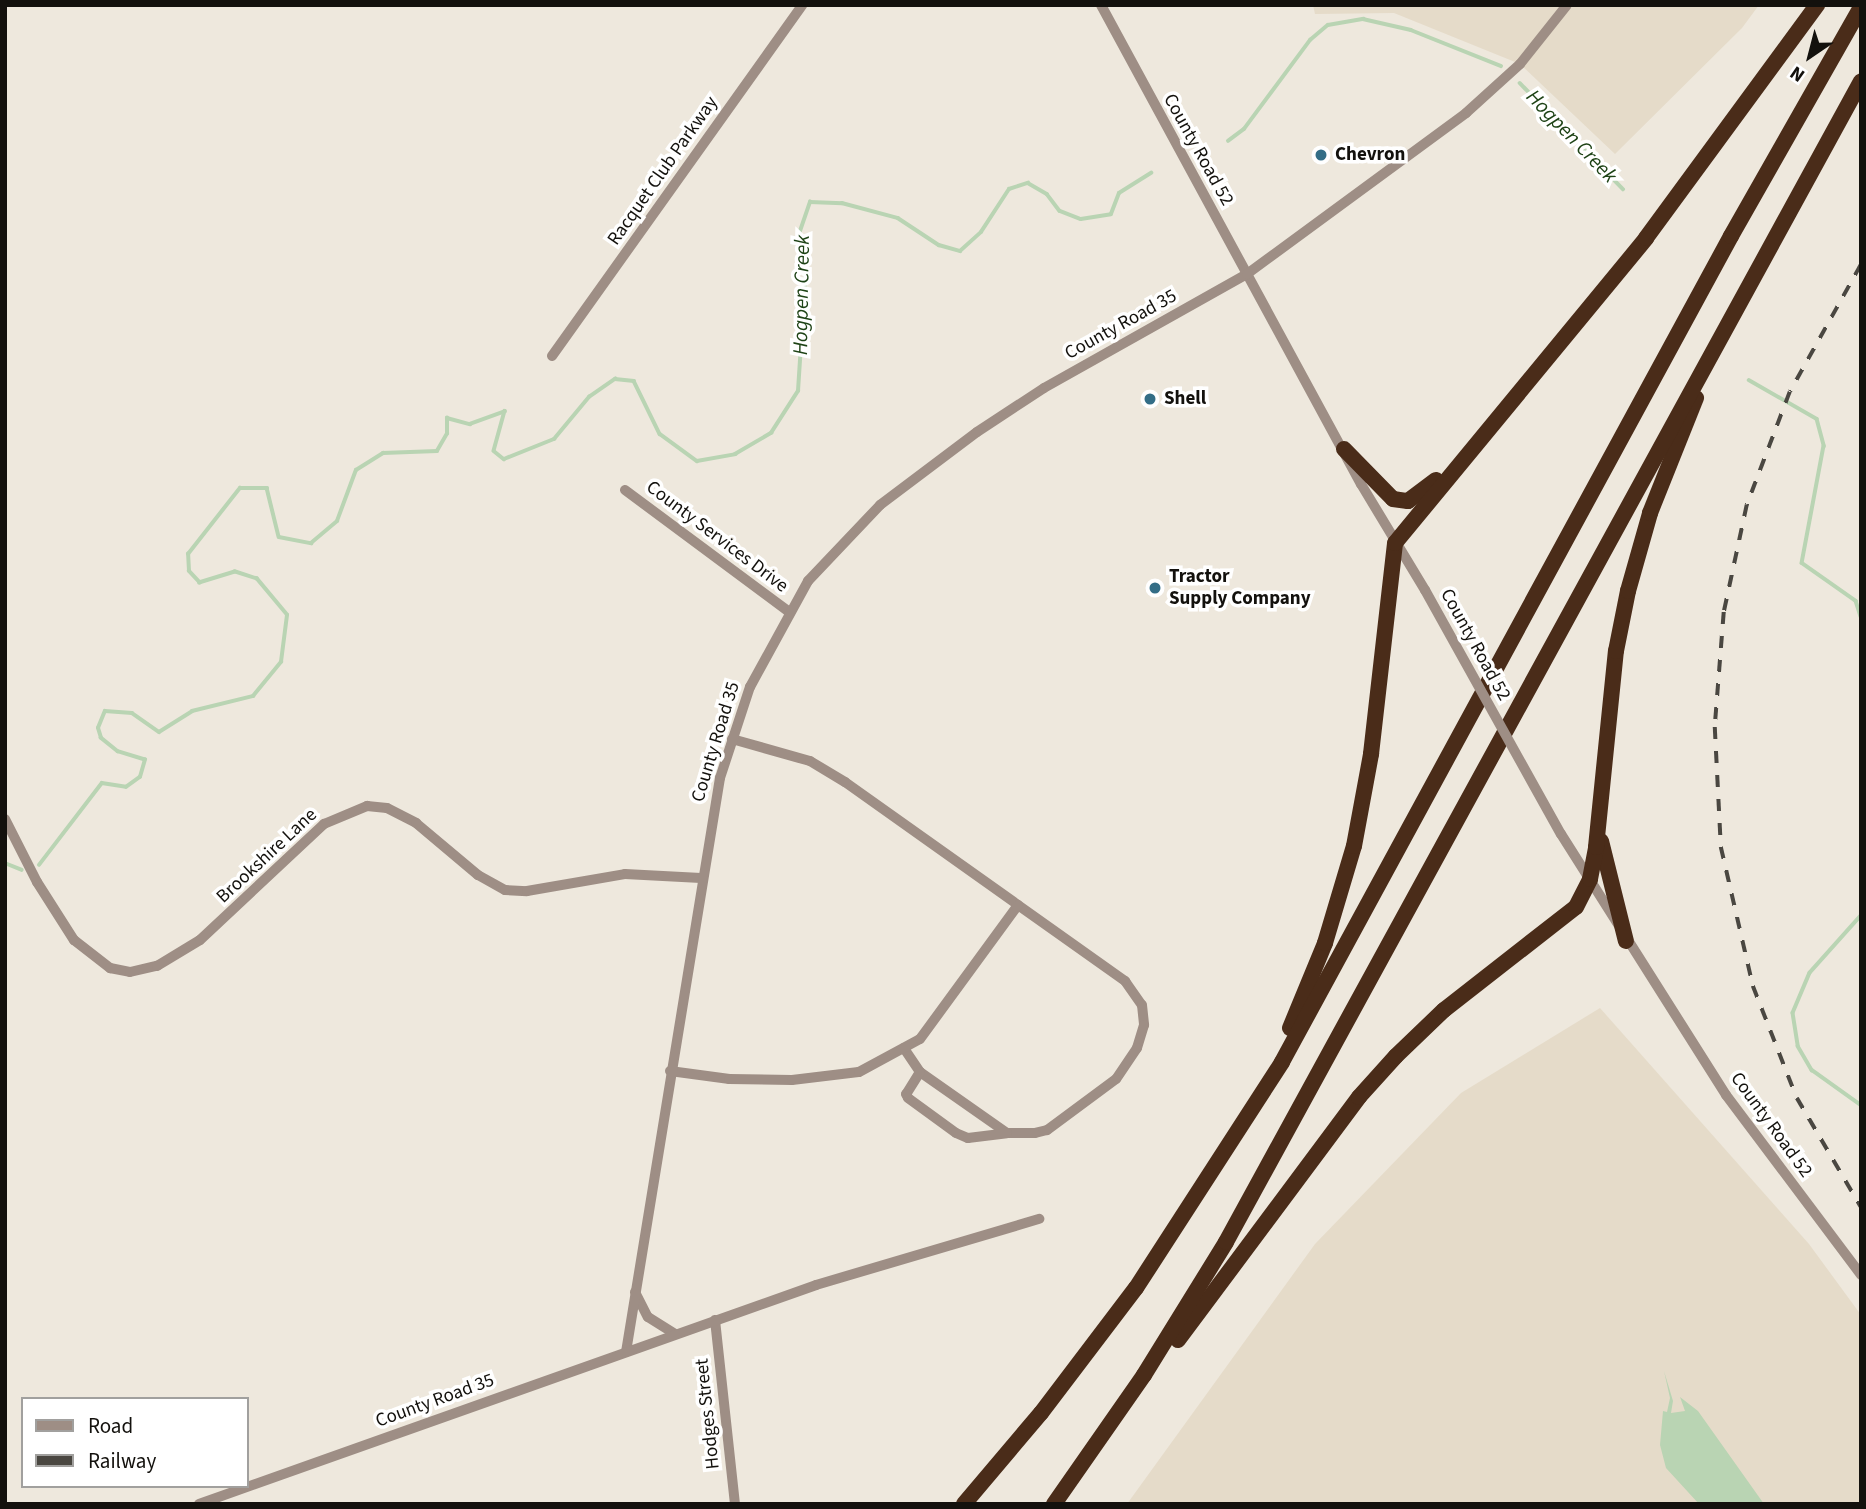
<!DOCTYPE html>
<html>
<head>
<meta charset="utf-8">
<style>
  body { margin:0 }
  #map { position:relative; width:1866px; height:1509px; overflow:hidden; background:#eee8dd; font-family:"Source Sans 3",sans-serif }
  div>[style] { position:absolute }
  .built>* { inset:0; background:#e5dbc9 }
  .water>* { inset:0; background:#b9d4b3 }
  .stream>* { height:3.5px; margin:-1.75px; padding:0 1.75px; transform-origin:1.75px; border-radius:1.75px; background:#b9d4b3 }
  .minor>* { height:10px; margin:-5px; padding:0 5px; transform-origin:5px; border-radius:5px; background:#9e8e85 }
  .highway>* { height:16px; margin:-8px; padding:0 8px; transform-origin:8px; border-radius:8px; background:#4a2c19 }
  .rail>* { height:3.5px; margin-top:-1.75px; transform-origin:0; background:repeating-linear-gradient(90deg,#4a4741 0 12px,transparent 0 24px) }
  .minor-bridge>* { height:10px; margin:-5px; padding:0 5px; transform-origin:5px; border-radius:5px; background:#9e8e85 }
  .dots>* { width:19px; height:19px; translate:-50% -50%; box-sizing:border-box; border:4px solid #fff; border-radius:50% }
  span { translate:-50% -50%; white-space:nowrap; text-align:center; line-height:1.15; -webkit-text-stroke:7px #fff; paint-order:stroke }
  .street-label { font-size:19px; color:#13110d }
  .poi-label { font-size:19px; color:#13110d; font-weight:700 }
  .left { translate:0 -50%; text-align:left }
  .water-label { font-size:21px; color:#1e4316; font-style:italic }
  .frame { position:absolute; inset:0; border:7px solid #13110d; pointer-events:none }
  .legend { position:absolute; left:21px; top:1397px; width:228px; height:91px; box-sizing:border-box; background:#fff; border:2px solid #a1a09e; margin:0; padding:9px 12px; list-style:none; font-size:21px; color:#13110d }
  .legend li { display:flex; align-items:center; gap:14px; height:35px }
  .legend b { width:35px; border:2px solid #a1a09e }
  .north { position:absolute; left:1775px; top:21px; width:70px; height:70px; -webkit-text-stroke:5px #fff; paint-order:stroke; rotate:215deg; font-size:19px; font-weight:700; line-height:28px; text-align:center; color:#13110d }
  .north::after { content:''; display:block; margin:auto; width:24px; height:32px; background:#13110d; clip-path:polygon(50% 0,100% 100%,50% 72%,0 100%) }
</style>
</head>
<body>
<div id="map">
  <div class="built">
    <i style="clip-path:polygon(1313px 5px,1759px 5px,1742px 28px,1615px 154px,1520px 64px,1394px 13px,1315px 14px)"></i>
    <i style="clip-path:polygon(1600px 1008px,1809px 1244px,1861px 1315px,1861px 1504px,1127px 1504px,1315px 1244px,1461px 1093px)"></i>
  </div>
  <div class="water">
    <i style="clip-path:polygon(1664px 1371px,1673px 1401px,1671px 1413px,1685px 1411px,1680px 1397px,1698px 1411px,1764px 1504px,1699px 1504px,1666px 1468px,1660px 1445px,1663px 1411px,1667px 1412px,1670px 1398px)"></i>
  </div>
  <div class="stream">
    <i style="left:1520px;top:83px;width:148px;rotate:45.8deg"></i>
    <i style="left:1228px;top:141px;width:20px;rotate:-37deg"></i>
    <i style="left:1244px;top:129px;width:111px;rotate:-53.4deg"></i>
    <i style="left:1310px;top:40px;width:23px;rotate:-40deg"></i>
    <i style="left:1328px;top:25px;width:36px;rotate:-10deg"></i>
    <i style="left:1363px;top:19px;width:49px;rotate:12.9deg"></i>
    <i style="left:1411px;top:30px;width:97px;rotate:21.8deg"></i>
    <i style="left:1749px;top:380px;width:78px;rotate:29.8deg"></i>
    <i style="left:1817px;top:419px;width:28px;rotate:75deg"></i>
    <i style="left:1824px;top:446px;width:119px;rotate:100.6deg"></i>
    <i style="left:1802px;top:563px;width:66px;rotate:35.1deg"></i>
    <i style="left:1856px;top:601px;width:16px;rotate:72deg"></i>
    <i style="left:5px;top:863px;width:18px;rotate:22deg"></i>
    <i style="left:39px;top:865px;width:103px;rotate:-52.5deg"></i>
    <i style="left:102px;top:783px;width:24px;rotate:9deg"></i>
    <i style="left:126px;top:787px;width:17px;rotate:-36deg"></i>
    <i style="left:140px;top:777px;width:18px;rotate:-74deg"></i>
    <i style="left:145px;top:760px;width:28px;rotate:-163deg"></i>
    <i style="left:118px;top:752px;width:22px;rotate:-141deg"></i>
    <i style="left:101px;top:738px;width:10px;rotate:-107deg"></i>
    <i style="left:98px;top:728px;width:18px;rotate:-68deg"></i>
    <i style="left:105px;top:711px;width:27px;rotate:4deg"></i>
    <i style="left:132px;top:713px;width:33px;rotate:35deg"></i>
    <i style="left:159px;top:732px;width:39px;rotate:-32deg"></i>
    <i style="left:192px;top:711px;width:63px;rotate:-13.8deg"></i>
    <i style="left:253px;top:696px;width:44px;rotate:-50.5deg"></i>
    <i style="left:281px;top:662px;width:47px;rotate:-82.7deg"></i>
    <i style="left:287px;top:615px;width:47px;rotate:-129.8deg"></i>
    <i style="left:257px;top:579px;width:23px;rotate:-162deg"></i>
    <i style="left:235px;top:572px;width:37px;rotate:163deg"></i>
    <i style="left:200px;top:583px;width:16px;rotate:-133deg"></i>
    <i style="left:189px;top:571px;width:17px;rotate:-93deg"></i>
    <i style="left:188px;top:554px;width:84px;rotate:-51.8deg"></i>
    <i style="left:240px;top:488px;width:27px"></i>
    <i style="left:267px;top:488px;width:50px;rotate:76.2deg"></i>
    <i style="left:279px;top:537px;width:33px;rotate:11deg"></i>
    <i style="left:311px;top:543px;width:34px;rotate:-40deg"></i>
    <i style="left:337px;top:521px;width:54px;rotate:-69.6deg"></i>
    <i style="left:356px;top:470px;width:32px;rotate:-32deg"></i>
    <i style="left:383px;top:453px;width:54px;rotate:-2.1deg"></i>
    <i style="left:437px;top:451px;width:20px;rotate:-60deg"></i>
    <i style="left:447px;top:434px;width:16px;rotate:-90deg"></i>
    <i style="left:447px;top:418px;width:24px;rotate:15deg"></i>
    <i style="left:470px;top:424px;width:37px;rotate:-20deg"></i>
    <i style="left:505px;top:411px;width:41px;rotate:105.4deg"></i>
    <i style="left:494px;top:451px;width:13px;rotate:39deg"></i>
    <i style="left:504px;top:459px;width:54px;rotate:-21.8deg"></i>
    <i style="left:554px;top:439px;width:55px;rotate:-50.2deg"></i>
    <i style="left:589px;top:397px;width:32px;rotate:-35deg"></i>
    <i style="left:615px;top:379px;width:19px;rotate:6deg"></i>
    <i style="left:634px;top:381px;width:59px;rotate:63.9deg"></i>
    <i style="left:660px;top:434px;width:46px;rotate:36.1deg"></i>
    <i style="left:697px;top:461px;width:39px;rotate:-10deg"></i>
    <i style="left:735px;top:454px;width:42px;rotate:-30.3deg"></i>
    <i style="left:771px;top:433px;width:50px;rotate:-57.3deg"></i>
    <i style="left:798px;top:391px;width:125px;rotate:-86.3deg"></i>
    <i style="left:806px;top:266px;width:33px;rotate:-102deg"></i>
    <i style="left:799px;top:234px;width:34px;rotate:-71deg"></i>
    <i style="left:810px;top:202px;width:32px;rotate:2deg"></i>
    <i style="left:842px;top:203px;width:58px;rotate:15deg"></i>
    <i style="left:898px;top:218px;width:49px;rotate:33.4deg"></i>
    <i style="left:939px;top:245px;width:22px;rotate:16deg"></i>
    <i style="left:960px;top:251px;width:28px;rotate:-42deg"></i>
    <i style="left:981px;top:232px;width:51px;rotate:-56.9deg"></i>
    <i style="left:1009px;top:189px;width:20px;rotate:-18deg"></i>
    <i style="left:1028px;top:183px;width:22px;rotate:30deg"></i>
    <i style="left:1047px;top:194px;width:21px;rotate:53deg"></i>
    <i style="left:1060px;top:211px;width:22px;rotate:21deg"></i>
    <i style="left:1081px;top:219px;width:30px;rotate:-9deg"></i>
    <i style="left:1111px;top:214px;width:22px;rotate:-69deg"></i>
    <i style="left:1119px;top:193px;width:38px;rotate:-32deg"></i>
    <i style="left:1861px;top:916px;width:76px;rotate:131.8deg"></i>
    <i style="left:1810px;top:973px;width:43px;rotate:113deg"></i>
    <i style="left:1793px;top:1013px;width:33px;rotate:81deg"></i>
    <i style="left:1798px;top:1046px;width:28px;rotate:60deg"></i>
    <i style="left:1812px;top:1070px;width:60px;rotate:35.5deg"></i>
  </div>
  <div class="minor">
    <i style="left:1101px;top:5px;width:545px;rotate:61.51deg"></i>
    <i style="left:1361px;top:484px;width:124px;rotate:58.9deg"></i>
    <i style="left:552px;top:356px;width:431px;rotate:-54.5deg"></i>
    <i style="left:625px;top:490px;width:204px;rotate:36.6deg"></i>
    <i style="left:732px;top:739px;width:81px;rotate:15.8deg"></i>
    <i style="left:810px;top:761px;width:41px;rotate:31deg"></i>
    <i style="left:845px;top:782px;width:344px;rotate:35.4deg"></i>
    <i style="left:1125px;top:981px;width:29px;rotate:55deg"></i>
    <i style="left:1142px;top:1005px;width:20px;rotate:84deg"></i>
    <i style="left:1144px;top:1025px;width:24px;rotate:107deg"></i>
    <i style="left:1137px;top:1048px;width:37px;rotate:124deg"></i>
    <i style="left:1116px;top:1079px;width:86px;rotate:143.5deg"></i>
    <i style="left:1047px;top:1130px;width:12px;rotate:166deg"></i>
    <i style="left:1035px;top:1133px;width:28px;rotate:180deg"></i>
    <i style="left:1007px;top:1133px;width:106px;rotate:-145deg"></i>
    <i style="left:920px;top:1072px;width:29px;rotate:-124deg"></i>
    <i style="left:5px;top:819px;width:71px;rotate:63.1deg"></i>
    <i style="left:37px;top:882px;width:69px;rotate:57.5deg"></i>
    <i style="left:74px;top:940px;width:46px;rotate:37.9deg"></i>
    <i style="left:110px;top:968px;width:20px;rotate:11deg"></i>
    <i style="left:130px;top:972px;width:28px;rotate:-13deg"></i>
    <i style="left:157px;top:966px;width:50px;rotate:-31.2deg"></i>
    <i style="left:200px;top:940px;width:170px;rotate:-43.1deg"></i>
    <i style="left:324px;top:824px;width:47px;rotate:-22.7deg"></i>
    <i style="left:367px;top:806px;width:20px;rotate:6deg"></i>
    <i style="left:387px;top:808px;width:33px;rotate:27deg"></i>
    <i style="left:416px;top:823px;width:81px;rotate:40deg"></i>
    <i style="left:478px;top:875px;width:31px;rotate:29deg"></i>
    <i style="left:505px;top:890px;width:22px;rotate:3deg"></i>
    <i style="left:527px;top:891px;width:99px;rotate:-9.8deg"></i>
    <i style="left:625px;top:874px;width:76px;rotate:3deg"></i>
    <i style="left:1561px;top:834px;width:309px;rotate:57.7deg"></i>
    <i style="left:1726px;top:1095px;width:225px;rotate:53.1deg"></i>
    <i style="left:670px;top:1071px;width:60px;rotate:7.7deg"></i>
    <i style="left:729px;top:1079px;width:63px;rotate:0.9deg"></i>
    <i style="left:792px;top:1080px;width:67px;rotate:-6.8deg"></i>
    <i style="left:859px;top:1072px;width:69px;rotate:-28.4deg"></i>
    <i style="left:920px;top:1039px;width:166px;rotate:-53.8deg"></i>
    <i style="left:920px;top:1072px;width:26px;rotate:122deg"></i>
    <i style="left:906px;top:1094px;width:4px;rotate:63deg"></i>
    <i style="left:908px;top:1098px;width:59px;rotate:36.1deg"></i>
    <i style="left:956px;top:1133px;width:13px;rotate:23deg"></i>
    <i style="left:968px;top:1138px;width:39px;rotate:-7deg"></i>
    <i style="left:635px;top:1292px;width:28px;rotate:63deg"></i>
    <i style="left:648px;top:1317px;width:32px;rotate:32deg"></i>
    <i style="left:715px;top:1320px;width:185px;rotate:83.8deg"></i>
    <i style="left:626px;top:1352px;width:582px;rotate:-80.7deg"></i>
    <i style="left:720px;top:778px;width:96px;rotate:-71.8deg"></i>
    <i style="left:750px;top:687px;width:121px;rotate:-61.3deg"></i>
    <i style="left:808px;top:581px;width:105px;rotate:-46.5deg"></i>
    <i style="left:880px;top:505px;width:121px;rotate:-37deg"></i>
    <i style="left:977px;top:432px;width:80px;rotate:-33.3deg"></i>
    <i style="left:1044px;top:388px;width:233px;rotate:-29.3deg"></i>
    <i style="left:1247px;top:274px;width:272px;rotate:-36.3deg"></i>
    <i style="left:1466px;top:113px;width:73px;rotate:-42.2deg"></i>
    <i style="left:1520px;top:64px;width:75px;rotate:-51.5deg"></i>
    <i style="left:199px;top:1504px;width:655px;rotate:-19.54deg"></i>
    <i style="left:816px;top:1285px;width:233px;rotate:-16.5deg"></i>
  </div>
  <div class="highway">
    <i style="left:1344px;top:449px;width:70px;rotate:45.6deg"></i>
    <i style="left:1393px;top:499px;width:15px;rotate:8deg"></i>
    <i style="left:1408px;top:501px;width:35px;rotate:-37deg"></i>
    <i style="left:1601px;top:841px;width:103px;rotate:76deg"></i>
    <i style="left:1290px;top:1028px;width:92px;rotate:-67.6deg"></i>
    <i style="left:1325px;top:943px;width:101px;rotate:-73.4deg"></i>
    <i style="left:1354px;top:846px;width:94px;rotate:-79.5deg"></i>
    <i style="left:1371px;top:754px;width:212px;rotate:-83.5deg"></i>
    <i style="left:1395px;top:543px;width:395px;rotate:-50.5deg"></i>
    <i style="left:1646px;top:238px;width:289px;rotate:-53.7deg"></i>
    <i style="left:1178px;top:1340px;width:303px;rotate:-53.3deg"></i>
    <i style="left:1359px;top:1097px;width:55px;rotate:-47.9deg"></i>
    <i style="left:1396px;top:1056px;width:66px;rotate:-43.8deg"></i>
    <i style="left:1444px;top:1010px;width:167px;rotate:-38deg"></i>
    <i style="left:1576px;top:907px;width:31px;rotate:-63deg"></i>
    <i style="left:1590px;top:879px;width:33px;rotate:-79deg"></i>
    <i style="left:1596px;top:847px;width:197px;rotate:-84.2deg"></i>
    <i style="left:1616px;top:651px;width:61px;rotate:-78.7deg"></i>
    <i style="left:1628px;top:591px;width:81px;rotate:-74.2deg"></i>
    <i style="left:1650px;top:513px;width:124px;rotate:-68.2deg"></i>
    <i style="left:964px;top:1504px;width:119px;rotate:-49.8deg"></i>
    <i style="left:1041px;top:1413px;width:157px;rotate:-52.8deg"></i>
    <i style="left:1136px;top:1288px;width:269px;rotate:-57.1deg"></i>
    <i style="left:1282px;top:1062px;width:940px;rotate:-61.47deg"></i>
    <i style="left:1731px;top:236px;width:263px;rotate:-60.4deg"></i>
    <i style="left:1054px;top:1504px;width:157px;rotate:-55.1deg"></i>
    <i style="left:1144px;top:1375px;width:156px;rotate:-58.3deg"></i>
    <i style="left:1226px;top:1242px;width:1323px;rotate:-61.32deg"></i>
  </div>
  <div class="rail">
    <i style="left:1861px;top:265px;width:145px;rotate:119.2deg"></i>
    <i style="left:1790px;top:392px;width:121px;rotate:110.8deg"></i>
    <i style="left:1747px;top:505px;width:109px;rotate:102.1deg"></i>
    <i style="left:1724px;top:612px;width:115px;rotate:94.5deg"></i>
    <i style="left:1715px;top:727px;width:120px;rotate:87.1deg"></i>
    <i style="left:1721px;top:847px;width:143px;rotate:77deg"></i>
    <i style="left:1753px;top:986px;width:120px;rotate:68.6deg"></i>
    <i style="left:1797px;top:1098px;width:126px;rotate:59.6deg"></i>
  </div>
  <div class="minor-bridge">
    <i style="left:1425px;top:590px;width:279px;rotate:60.9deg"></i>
  </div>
  <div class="dots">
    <i style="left:1321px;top:155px;background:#336d86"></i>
    <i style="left:1150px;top:399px;background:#336d86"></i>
    <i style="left:1155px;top:588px;background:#336d86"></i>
  </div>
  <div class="street-label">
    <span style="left:1198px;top:150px;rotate:61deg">County Road 52</span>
    <span style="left:663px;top:171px;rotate:-55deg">Racquet Club Parkway</span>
    <span style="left:1121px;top:325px;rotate:-29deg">County Road 35</span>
    <span style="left:717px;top:537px;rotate:37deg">County Services Drive</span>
    <span style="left:1475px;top:645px;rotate:61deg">County Road 52</span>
    <span style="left:716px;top:742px;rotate:-73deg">County Road 35</span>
    <span style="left:267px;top:856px;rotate:-43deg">Brookshire Lane</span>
    <span style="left:1771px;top:1125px;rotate:54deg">County Road 52</span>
    <span style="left:435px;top:1401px;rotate:-20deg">County Road 35</span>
    <span style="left:708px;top:1414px;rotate:-96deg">Hodges Street</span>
  </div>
  <div class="poi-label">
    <span class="left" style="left:1335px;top:155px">Chevron</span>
    <span class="left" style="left:1164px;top:399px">Shell</span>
    <span class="left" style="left:1169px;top:588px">Tractor<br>Supply Company</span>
  </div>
  <div class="water-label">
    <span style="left:1572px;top:136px;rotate:46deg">Hogpen Creek</span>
    <span style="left:801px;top:295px;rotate:-89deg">Hogpen Creek</span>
  </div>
  <div class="frame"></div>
  <ul class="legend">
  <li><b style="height:9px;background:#9e8e85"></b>Road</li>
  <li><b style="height:9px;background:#4a4741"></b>Railway</li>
  </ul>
  <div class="north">N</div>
</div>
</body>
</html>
